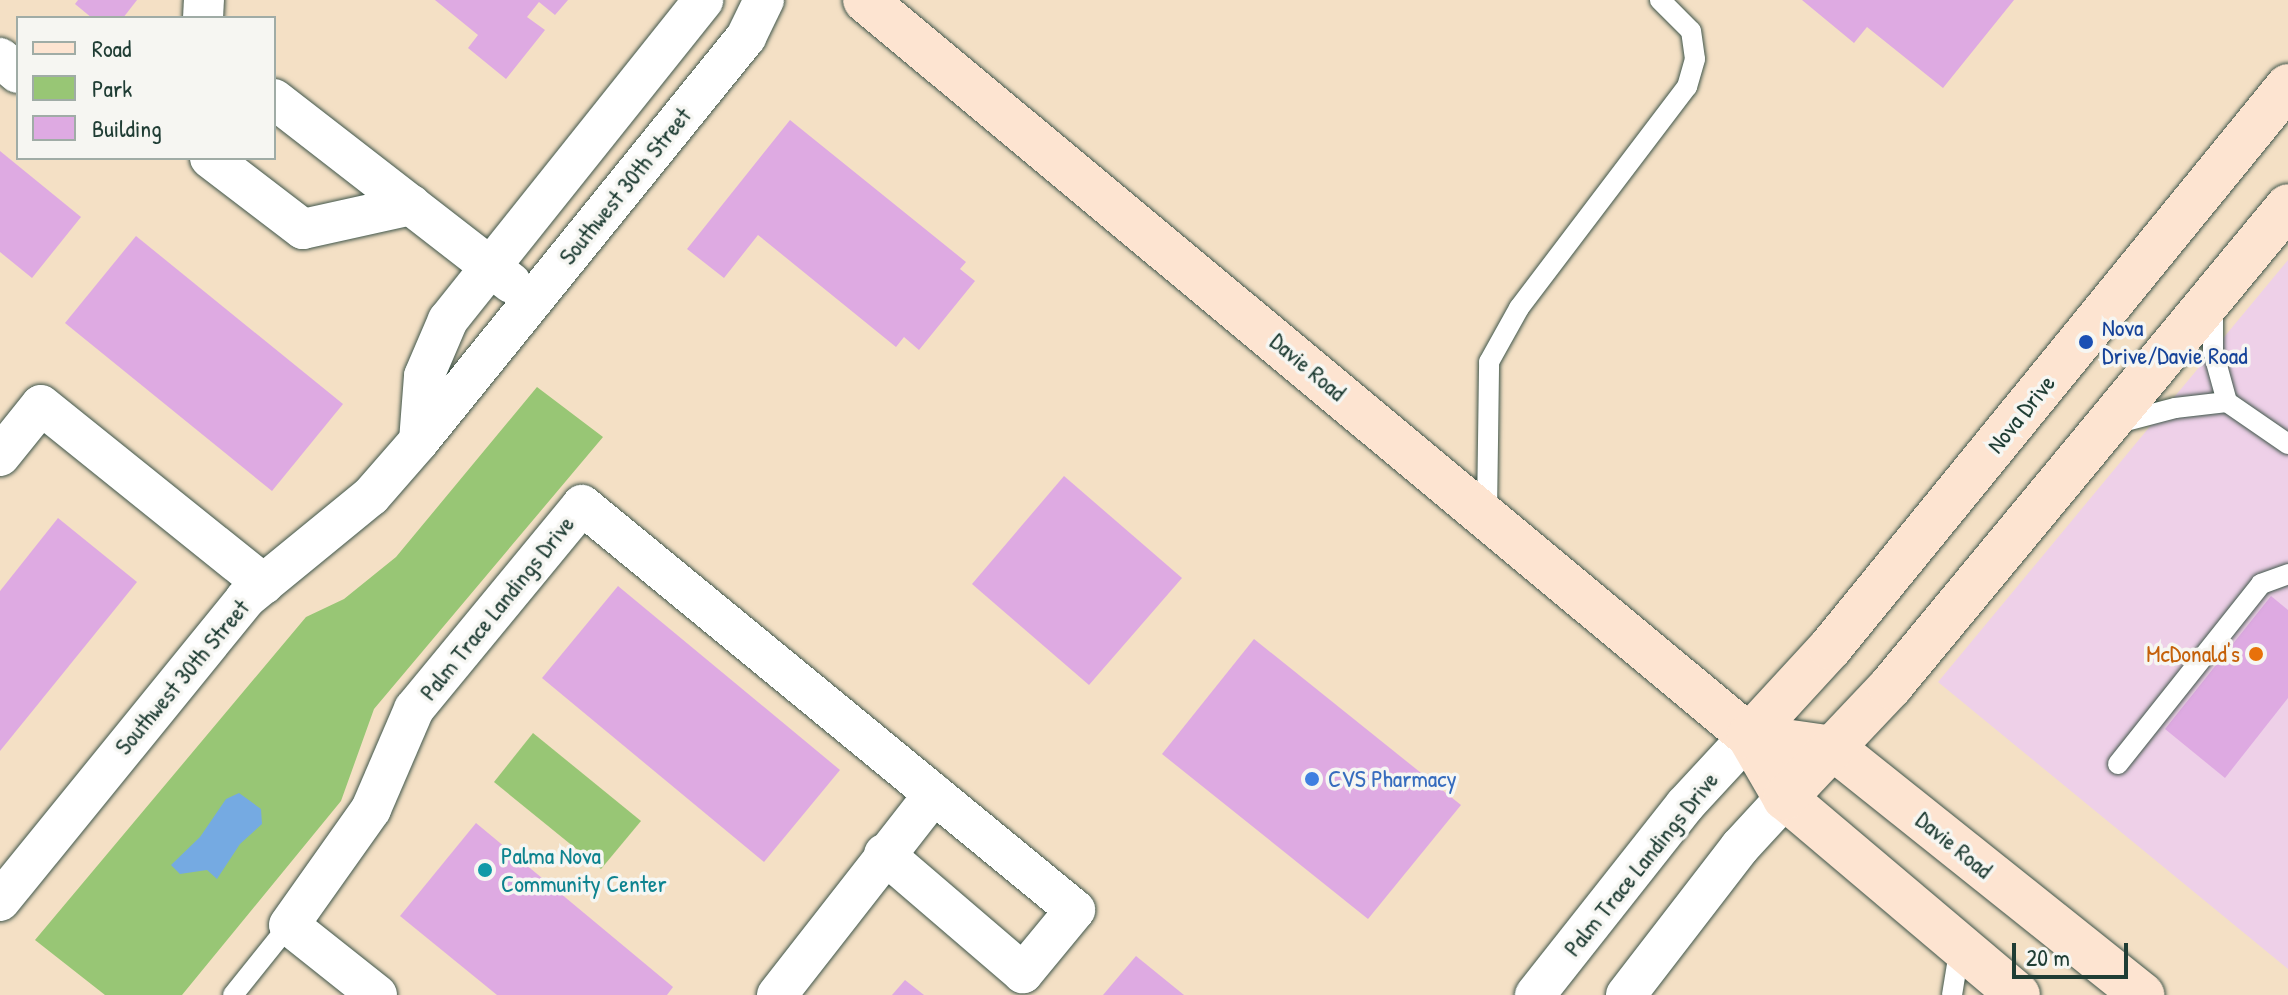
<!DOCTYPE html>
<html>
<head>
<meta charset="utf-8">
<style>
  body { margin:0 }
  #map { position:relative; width:2288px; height:995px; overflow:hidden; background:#f4e0c5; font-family:"Patrick Hand",sans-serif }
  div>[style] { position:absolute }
  .built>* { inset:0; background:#eed0e8 }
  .green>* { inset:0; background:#98c675 }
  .water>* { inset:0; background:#75aae2 }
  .building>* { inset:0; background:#deaae2 }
  .roads { filter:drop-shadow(0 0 2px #3f554a) drop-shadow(0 0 2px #3f554a) }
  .lane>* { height:20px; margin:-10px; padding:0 10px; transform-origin:10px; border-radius:10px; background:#fff }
  .street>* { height:40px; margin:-20px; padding:0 20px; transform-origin:20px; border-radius:20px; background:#fff }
  .secondary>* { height:44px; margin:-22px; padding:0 22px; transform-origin:22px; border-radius:22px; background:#fde4d1 }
  .dots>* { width:22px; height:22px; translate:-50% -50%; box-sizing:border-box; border:4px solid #f6f6f2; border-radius:50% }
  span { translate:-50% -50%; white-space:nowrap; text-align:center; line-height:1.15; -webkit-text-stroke:7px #f6f6f2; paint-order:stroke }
  .street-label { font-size:24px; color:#1f3d34 }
  .transit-label { font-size:24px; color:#164399 }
  .left { translate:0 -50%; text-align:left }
  .food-label { font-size:24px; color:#c56008 }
  .right { translate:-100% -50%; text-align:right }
  .shop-label { font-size:24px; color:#366cbe }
  .culture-label { font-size:24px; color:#0d838f }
  .legend { position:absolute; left:16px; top:16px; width:260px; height:144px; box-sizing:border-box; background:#f6f6f2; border:2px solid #a0aca6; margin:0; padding:10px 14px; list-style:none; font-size:24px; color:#1f3d34 }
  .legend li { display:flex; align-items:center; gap:16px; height:40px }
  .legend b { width:40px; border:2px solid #a0aca6 }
  .scale { position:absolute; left:2012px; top:943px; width:116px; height:36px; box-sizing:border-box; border:4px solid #1f3d34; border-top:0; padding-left:10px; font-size:24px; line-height:28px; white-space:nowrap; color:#1f3d34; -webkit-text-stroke:6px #f6f6f2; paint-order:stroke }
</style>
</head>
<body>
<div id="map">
  <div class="built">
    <i style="clip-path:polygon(2288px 260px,2288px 969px,1938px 682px)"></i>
  </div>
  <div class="green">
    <i style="clip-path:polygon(537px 387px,603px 437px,374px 709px,341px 801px,182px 995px,105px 995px,35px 940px,306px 617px,344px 599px,396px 557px)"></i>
    <i style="clip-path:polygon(533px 733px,641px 821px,601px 869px,494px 782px)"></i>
  </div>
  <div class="water">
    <i style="clip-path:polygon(239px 793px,261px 809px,262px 824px,240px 844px,217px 879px,207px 870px,180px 874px,171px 865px,200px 837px,226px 799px)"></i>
  </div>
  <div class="building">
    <i style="clip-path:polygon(78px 0,137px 0,123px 18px,92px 18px,75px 4px)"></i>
    <i style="clip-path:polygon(435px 0,568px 0,555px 15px,539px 2px,527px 17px,545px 30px,506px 79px,468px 48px,478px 35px)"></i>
    <i style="clip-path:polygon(1802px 0,2014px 0,1943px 88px,1867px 27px,1854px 43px)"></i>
    <i style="clip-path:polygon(790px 120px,966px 262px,960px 269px,975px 281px,919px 350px,904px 337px,896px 347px,758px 235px,724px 278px,687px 249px)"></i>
    <i style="clip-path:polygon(0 151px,81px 217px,32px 278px,0 252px)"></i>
    <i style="clip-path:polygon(136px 236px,343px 404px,272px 491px,65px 323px)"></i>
    <i style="clip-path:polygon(1064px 476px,1182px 578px,1089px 685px,972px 584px)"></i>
    <i style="clip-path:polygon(58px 518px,137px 582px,0 751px,0 591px)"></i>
    <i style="clip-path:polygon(618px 586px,840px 770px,764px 862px,542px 678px)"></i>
    <i style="clip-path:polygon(2271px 596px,2288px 610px,2288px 698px,2225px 778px,2165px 729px)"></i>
    <i style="clip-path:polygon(1254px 639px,1461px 805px,1368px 919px,1162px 754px)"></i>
    <i style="clip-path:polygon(476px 823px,673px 987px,667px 995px,497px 995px,400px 916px)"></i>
    <i style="clip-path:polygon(1136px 956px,1184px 995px,1103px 995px)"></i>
    <i style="clip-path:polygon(905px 980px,924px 995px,892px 995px)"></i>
  </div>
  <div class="roads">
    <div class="lane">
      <i style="left:2213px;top:306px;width:45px;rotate:90deg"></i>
      <i style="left:2213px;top:351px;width:53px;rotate:74.6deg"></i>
      <i style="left:2227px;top:402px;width:74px;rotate:34.5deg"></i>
      <i style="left:2118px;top:423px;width:59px;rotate:-14.7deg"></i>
      <i style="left:2175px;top:408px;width:52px;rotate:-6.6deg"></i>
      <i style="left:1487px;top:513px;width:151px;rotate:-89.2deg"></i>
      <i style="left:1489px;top:362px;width:62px;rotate:-60.9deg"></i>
      <i style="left:1519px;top:308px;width:278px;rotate:-52.8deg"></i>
      <i style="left:1687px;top:87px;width:29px;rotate:-74deg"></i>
      <i style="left:1695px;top:59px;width:28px;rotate:-98deg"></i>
      <i style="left:1691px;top:31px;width:44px;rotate:-135deg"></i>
      <i style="left:2118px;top:764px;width:230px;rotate:-51.5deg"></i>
      <i style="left:2261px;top:584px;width:29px;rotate:-20deg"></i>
      <i style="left:233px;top:995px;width:90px;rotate:-51.3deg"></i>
      <i style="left:1952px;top:995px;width:50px;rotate:-80.7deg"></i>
    </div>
    <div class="street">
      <i style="left:203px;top:18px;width:18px;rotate:-87deg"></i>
      <i style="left:0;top:58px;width:23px;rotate:40deg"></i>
      <i style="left:274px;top:99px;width:300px;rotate:37.8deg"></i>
      <i style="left:210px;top:158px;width:117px;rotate:37.4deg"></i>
      <i style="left:303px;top:229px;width:111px;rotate:-12.5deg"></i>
      <i style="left:419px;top:441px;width:65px;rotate:-85.6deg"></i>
      <i style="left:424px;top:376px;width:61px;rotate:-66.8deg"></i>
      <i style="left:448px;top:320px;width:409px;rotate:-51.4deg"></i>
      <i style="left:0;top:456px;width:65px;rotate:-51.2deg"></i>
      <i style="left:41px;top:405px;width:286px;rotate:38.8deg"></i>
      <i style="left:0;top:901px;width:389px;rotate:-50.9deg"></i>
      <i style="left:245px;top:599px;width:163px;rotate:-39.3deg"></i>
      <i style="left:371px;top:496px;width:73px;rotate:-48.9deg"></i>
      <i style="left:419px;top:441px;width:520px;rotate:-51.01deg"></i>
      <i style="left:746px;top:37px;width:41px;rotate:-64.1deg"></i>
      <i style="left:377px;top:995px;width:112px;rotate:-141.5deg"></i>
      <i style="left:289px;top:925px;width:142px;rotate:-54.7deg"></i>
      <i style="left:371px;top:809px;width:109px;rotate:-66.7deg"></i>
      <i style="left:414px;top:709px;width:264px;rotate:-50.5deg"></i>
      <i style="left:582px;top:505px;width:638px;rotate:39.4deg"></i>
      <i style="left:1075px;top:910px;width:82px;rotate:129.5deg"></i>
      <i style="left:1023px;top:973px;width:183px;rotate:-139.4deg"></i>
      <i style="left:777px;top:995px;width:255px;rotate:-52deg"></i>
      <i style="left:1535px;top:995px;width:242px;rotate:-51.7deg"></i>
      <i style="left:1685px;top:805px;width:94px;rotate:-47.2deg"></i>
      <i style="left:1626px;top:995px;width:187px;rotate:-52.4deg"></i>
      <i style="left:1740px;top:847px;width:67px;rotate:-47.4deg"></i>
    </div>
    <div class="secondary">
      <i style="left:865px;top:0;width:1150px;rotate:39.78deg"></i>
      <i style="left:1749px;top:736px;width:72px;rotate:59.9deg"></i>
      <i style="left:1785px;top:798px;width:305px;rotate:40.2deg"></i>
      <i style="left:1749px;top:736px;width:120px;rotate:-47.4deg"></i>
      <i style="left:1830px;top:648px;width:725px;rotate:-50.82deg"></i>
      <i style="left:1749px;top:736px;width:85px;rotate:8.1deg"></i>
      <i style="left:1833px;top:748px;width:396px;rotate:38.6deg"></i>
      <i style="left:1785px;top:798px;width:153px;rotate:-46.6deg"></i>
      <i style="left:1890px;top:687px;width:624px;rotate:-50.39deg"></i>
    </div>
  </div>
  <div class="dots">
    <i style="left:2086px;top:342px;background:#1a4fb4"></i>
    <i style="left:2256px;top:654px;background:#e8710a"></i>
    <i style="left:1312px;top:779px;background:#3f7fe0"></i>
    <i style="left:485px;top:870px;background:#0f9aa8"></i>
  </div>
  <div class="street-label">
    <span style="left:625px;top:186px;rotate:-51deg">Southwest 30th Street</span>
    <span style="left:1308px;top:367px;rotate:40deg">Davie Road</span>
    <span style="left:2021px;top:414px;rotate:-51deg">Nova Drive</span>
    <span style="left:497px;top:608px;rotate:-51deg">Palm Trace Landings Drive</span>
    <span style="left:182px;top:677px;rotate:-50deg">Southwest 30th Street</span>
    <span style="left:1954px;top:845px;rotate:39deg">Davie Road</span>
    <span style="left:1641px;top:864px;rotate:-51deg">Palm Trace Landings Drive</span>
  </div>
  <div class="transit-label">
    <span class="left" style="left:2102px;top:342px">Nova<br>Drive/Davie Road</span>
  </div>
  <div class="food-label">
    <span class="right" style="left:2240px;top:654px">McDonald's</span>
  </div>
  <div class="shop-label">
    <span class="left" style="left:1328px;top:779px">CVS Pharmacy</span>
  </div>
  <div class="culture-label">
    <span class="left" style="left:501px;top:870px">Palma Nova<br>Community Center</span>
  </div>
  <ul class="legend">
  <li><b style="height:10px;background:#fde4d1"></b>Road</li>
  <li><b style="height:22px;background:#98c675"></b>Park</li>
  <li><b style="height:22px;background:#deaae2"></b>Building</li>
  </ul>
  <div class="scale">20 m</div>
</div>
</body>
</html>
